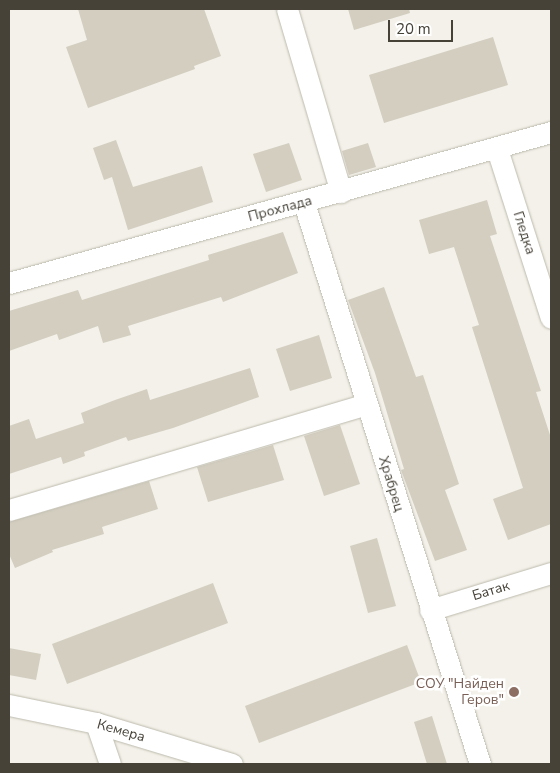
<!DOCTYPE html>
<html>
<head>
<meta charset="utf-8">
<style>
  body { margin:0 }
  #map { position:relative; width:560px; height:773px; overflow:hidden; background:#f3f1e9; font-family:"Nunito Sans",sans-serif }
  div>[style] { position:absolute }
  .building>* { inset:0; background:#d3cec0 }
  .roads { filter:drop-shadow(0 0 1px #bdbaad) drop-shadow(0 0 1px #bdbaad) }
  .street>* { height:21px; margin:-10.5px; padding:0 10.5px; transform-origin:10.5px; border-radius:10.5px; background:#fff }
  .dots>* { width:14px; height:14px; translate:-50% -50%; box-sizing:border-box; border:2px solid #fff; border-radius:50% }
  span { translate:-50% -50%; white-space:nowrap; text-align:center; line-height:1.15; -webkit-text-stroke:5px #fff; paint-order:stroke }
  .street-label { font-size:14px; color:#464238 }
  .education-label { font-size:14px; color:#785e54 }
  .right { translate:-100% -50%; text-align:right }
  .frame { position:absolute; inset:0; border:10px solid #464238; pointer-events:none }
  .scale { position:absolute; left:388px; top:20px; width:65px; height:22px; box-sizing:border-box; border:2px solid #464238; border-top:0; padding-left:6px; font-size:15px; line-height:18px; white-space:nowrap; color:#464238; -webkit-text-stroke:4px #fff; paint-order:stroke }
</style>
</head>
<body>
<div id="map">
  <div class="building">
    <i style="clip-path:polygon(78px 9px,204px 9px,221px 56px,194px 66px,195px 69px,88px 108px,66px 47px,87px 40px)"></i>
    <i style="clip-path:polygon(348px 9px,409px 9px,410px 13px,354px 30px)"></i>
    <i style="clip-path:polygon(493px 37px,508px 85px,384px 123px,369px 75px)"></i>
    <i style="clip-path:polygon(116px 140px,133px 187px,202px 166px,213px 202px,128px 230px,112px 177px,104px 180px,93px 148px)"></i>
    <i style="clip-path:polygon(289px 143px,302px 180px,266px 192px,253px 154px)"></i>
    <i style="clip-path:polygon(368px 143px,376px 167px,349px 175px,342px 151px)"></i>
    <i style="clip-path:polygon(487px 200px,497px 234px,490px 236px,541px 391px,536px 392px,551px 438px,551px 524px,508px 540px,493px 499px,523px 488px,472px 327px,479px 325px,454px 247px,429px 254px,419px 220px)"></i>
    <i style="clip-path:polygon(283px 232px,298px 273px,223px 302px,221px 297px,128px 326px,131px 335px,103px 343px,98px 326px,59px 340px,57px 334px,9px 351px,9px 311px,78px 290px,82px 300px,209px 260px,208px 255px)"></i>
    <i style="clip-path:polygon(384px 287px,416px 377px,423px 375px,459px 484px,445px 490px,467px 550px,435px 561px,401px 470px,404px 469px,375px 373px,348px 300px)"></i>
    <i style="clip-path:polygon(319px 335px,332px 378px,290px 391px,276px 349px)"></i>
    <i style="clip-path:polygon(250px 368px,259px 397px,173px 428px,128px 441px,126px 437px,84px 452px,85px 456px,63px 464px,61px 457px,9px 474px,9px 426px,29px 419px,36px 439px,84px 423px,81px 413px,115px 400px,147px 389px,150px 400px)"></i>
    <i style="clip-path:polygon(340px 425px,360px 484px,324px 496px,304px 436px)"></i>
    <i style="clip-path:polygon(273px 445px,284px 480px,208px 502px,197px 467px)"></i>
    <i style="clip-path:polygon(149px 481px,158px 509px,102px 527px,104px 534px,52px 550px,53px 552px,15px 568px,9px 554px,9px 522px)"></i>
    <i style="clip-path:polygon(377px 538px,396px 606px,368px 613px,350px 546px)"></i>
    <i style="clip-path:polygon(213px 583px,228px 623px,67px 684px,52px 644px)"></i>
    <i style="clip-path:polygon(407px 645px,421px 682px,259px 743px,245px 706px)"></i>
    <i style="clip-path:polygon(9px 648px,41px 654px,36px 680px,9px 675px)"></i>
    <i style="clip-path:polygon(432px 716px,447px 764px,427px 764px,414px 722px)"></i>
  </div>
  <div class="roads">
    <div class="street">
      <i style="left:287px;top:9px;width:191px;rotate:73.6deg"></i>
      <i style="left:497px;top:149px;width:177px;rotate:72.3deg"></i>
      <i style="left:304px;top:203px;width:588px;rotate:72.58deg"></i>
      <i style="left:9px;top:283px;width:563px;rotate:-15.57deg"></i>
      <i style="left:9px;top:510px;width:372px;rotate:-16.5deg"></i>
      <i style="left:430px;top:610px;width:127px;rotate:-17deg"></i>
      <i style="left:9px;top:705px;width:89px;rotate:11.7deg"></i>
      <i style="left:96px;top:723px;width:142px;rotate:16.8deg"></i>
      <i style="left:96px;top:723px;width:43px;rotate:71.1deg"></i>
    </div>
  </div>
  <div class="dots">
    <i style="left:514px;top:692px;background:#8d6e63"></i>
  </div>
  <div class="street-label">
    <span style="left:280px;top:209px;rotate:-15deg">Прохлада</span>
    <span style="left:524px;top:233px;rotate:72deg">Гледка</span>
    <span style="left:391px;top:484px;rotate:73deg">Храбрец</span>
    <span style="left:491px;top:591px;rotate:-17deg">Батак</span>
    <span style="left:121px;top:731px;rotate:16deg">Кемера</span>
  </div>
  <div class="education-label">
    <span class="right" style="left:504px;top:692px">СОУ "Найден<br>Геров"</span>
  </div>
  <div class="frame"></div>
  <div class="scale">20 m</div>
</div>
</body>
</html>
